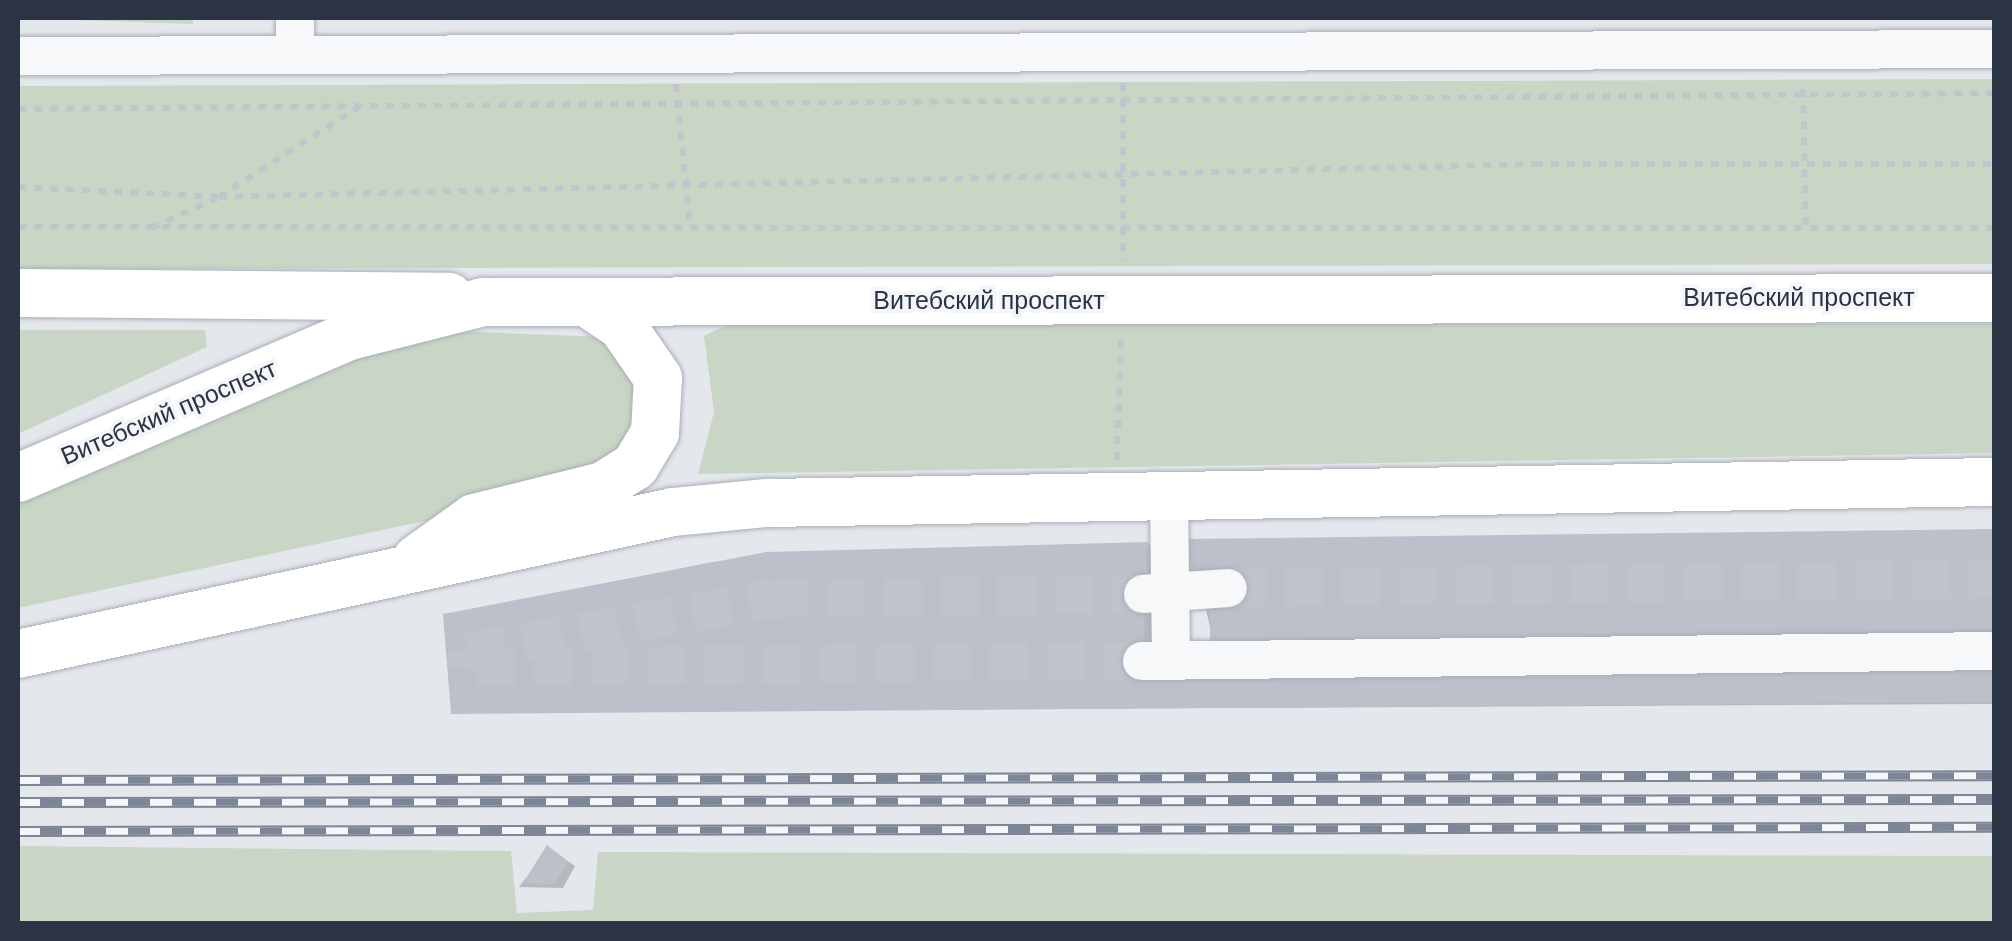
<!DOCTYPE html>
<html>
<head>
<meta charset="utf-8">
<style>
  body { margin:0 }
  #map { position:relative; width:2012px; height:941px; overflow:hidden; background:#e4e7ec; font-family:"DM Sans",sans-serif }
  div>[style] { position:absolute }
  .green>* { inset:0; background:#c9d6c5 }
  .shadow>* { inset:0; background:#0003 }
  .building>* { inset:0; background:#bbc0ca }
  .minor-tunnel>* { height:38px; margin-top:-19px; transform-origin:0; background:repeating-linear-gradient(90deg,#bfc3cb 0 38px,transparent 0 57px) }
  .path>* { height:6px; margin-top:-3px; transform-origin:0; background:repeating-linear-gradient(90deg,#c2c5cb 0 8px,transparent 0 16px) }
  .roads { filter:drop-shadow(0 0 2px #a9aeb7) drop-shadow(0 0 2px #a9aeb7) }
  .minor>* { height:38px; margin:-19px; padding:0 19px; transform-origin:19px; border-radius:19px; background:#f7f8fa }
  .major>* { height:48px; margin:-24px; padding:0 24px; transform-origin:24px; border-radius:24px; background:#fff }
  .rail>* { height:11px; margin-top:-5.5px; transform-origin:0; background:repeating-linear-gradient(90deg,#f4f6f9 0 22px,#7d8696 0 44px); box-sizing:border-box; border-block:2px solid #7d8696 }
  span { translate:-50% -50%; white-space:nowrap; text-align:center; line-height:1.15; -webkit-text-stroke:8px #f4f6f9; paint-order:stroke }
  .street-label { font-size:25px; color:#2b3445 }
  .frame { position:absolute; inset:0; border:20px solid #2b3445; pointer-events:none }
</style>
</head>
<body>
<div id="map">
  <div class="green">
    <i style="clip-path:polygon(18px 18px,193px 18px,193px 24px)"></i>
    <i style="clip-path:polygon(1994px 79px,1994px 264px,18px 269px,18px 86px)"></i>
    <i style="clip-path:polygon(729px 324px,1994px 324px,1994px 453px,698px 474px,714px 412px,704px 336px)"></i>
    <i style="clip-path:polygon(18px 330px,205px 330px,207px 347px,18px 434px)"></i>
    <i style="clip-path:polygon(454px 331px,603px 337px,638px 384px,633px 428px,618px 451px,541px 496px,18px 608px,18px 499px,372px 348px)"></i>
    <i style="clip-path:polygon(18px 846px,511px 851px,517px 913px,593px 910px,598px 852px,1994px 856px,1994px 923px,18px 924px)"></i>
  </div>
  <div class="shadow">
    <i style="clip-path:polygon(1994px 531px,1994px 635px,1222px 645px,1213px 640px,1190px 541px)"></i>
    <i style="clip-path:polygon(1148px 544px,1156px 549px,1150px 682px,1994px 671px,1994px 704px,453px 712px,445px 616px,713px 562px)"></i>
    <i style="clip-path:polygon(548px 849px,575px 866px,563px 888px,519px 887px)"></i>
  </div>
  <div class="building">
    <i style="clip-path:polygon(1994px 529px,1994px 631px,1210px 641px,1210px 606px,1228px 572px,1188px 572px,1188px 539px)"></i>
    <i style="clip-path:polygon(1148px 542px,1142px 680px,1994px 667px,1994px 702px,451px 714px,443px 614px,766px 552px)"></i>
    <i style="clip-path:polygon(547px 845px,569px 862px,553px 885px,523px 883px)"></i>
  </div>
  <div class="minor-tunnel">
    <i style="left:1228px;top:588px;width:766px;rotate:-0.67deg"></i>
    <i style="left:1142px;top:661px;width:674px;rotate:179.49deg"></i>
    <i style="left:468px;top:667px;width:15px;rotate:-90deg"></i>
    <i style="left:468px;top:652px;width:307px;rotate:-10deg"></i>
    <i style="left:770px;top:599px;width:373px;rotate:-0.8deg"></i>
  </div>
  <div class="path">
    <i style="left:1123px;top:83px;width:177px;rotate:90deg"></i>
    <i style="left:676px;top:84px;width:143px;rotate:84.4deg"></i>
    <i style="left:1803px;top:89px;width:139px;rotate:88.8deg"></i>
    <i style="left:18px;top:109px;width:1976px;rotate:-0.46deg"></i>
    <i style="left:18px;top:187px;width:201px;rotate:2.8deg"></i>
    <i style="left:219px;top:197px;width:1316px;rotate:-1.44deg"></i>
    <i style="left:1535px;top:164px;width:459px"></i>
    <i style="left:18px;top:227px;width:1976px;rotate:0.03deg"></i>
    <i style="left:152px;top:228px;width:74px;rotate:-24.8deg"></i>
    <i style="left:219px;top:197px;width:168px;rotate:-32.8deg"></i>
    <i style="left:1117px;top:460px;width:123px;rotate:-88.1deg"></i>
  </div>
  <div class="roads">
    <div class="minor">
      <i style="left:295px;top:55px;width:37px;rotate:-90deg"></i>
      <i style="left:18px;top:56px;width:1976px;rotate:-0.2deg"></i>
      <i style="left:1169px;top:494px;width:166px;rotate:89.3deg"></i>
      <i style="left:1143px;top:594px;width:85px;rotate:-4deg"></i>
      <i style="left:1142px;top:661px;width:852px;rotate:-0.67deg"></i>
    </div>
    <div class="major">
      <i style="left:18px;top:293px;width:431px;rotate:0.5deg"></i>
      <i style="left:18px;top:478px;width:360px;rotate:-23.2deg"></i>
      <i style="left:349px;top:336px;width:138px;rotate:-14.2deg"></i>
      <i style="left:483px;top:302px;width:1511px;rotate:-0.15deg"></i>
      <i style="left:417px;top:559px;width:70px;rotate:-35.7deg"></i>
      <i style="left:474px;top:518px;width:133px;rotate:-13.9deg"></i>
      <i style="left:603px;top:486px;width:38px;rotate:-32deg"></i>
      <i style="left:635px;top:466px;width:39px;rotate:-59deg"></i>
      <i style="left:655px;top:433px;width:55px;rotate:-86.9deg"></i>
      <i style="left:658px;top:378px;width:63px;rotate:-124.7deg"></i>
      <i style="left:622px;top:326px;width:43px;rotate:-146.3deg"></i>
      <i style="left:18px;top:654px;width:670px;rotate:-12.23deg"></i>
      <i style="left:673px;top:512px;width:94px;rotate:-5.5deg"></i>
      <i style="left:767px;top:503px;width:1227px;rotate:-0.98deg"></i>
    </div>
  </div>
  <div class="rail">
    <i style="left:18px;top:780px;width:1976px;rotate:-0.14deg"></i>
    <i style="left:18px;top:802px;width:1976px;rotate:-0.09deg"></i>
    <i style="left:18px;top:831px;width:1976px;rotate:-0.12deg"></i>
  </div>
  <div class="street-label">
    <span style="left:1799px;top:298px">Витебский проспект</span>
    <span style="left:989px;top:301px">Витебский проспект</span>
    <span style="left:169px;top:413px;rotate:-23deg">Витебский проспект</span>
  </div>
  <div class="frame"></div>
</div>
</body>
</html>
